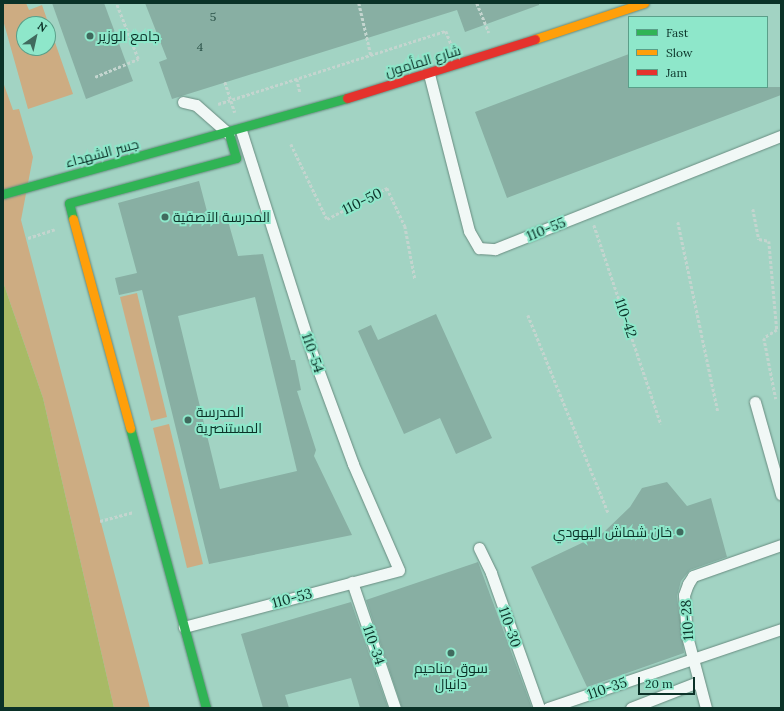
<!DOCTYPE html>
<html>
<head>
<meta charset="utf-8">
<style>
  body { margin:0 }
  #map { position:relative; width:784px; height:711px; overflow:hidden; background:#a2d3c3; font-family:Lora,Cairo,serif }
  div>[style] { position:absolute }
  .green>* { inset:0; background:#cdac82 }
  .water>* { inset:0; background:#a8ba65 }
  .building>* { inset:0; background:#88afa3 }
  .path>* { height:2.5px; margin-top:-1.25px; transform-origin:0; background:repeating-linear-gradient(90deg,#c4d5cf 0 3px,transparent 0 5px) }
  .roads { filter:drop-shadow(0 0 1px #688c80) drop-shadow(0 0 1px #688c80) }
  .lane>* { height:11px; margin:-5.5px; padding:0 5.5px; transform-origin:5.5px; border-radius:5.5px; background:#f1f8f6 }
  .fast>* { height:9px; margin:-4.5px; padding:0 4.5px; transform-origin:4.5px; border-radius:4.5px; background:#30b455 }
  .slow>* { height:9px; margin:-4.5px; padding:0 4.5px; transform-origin:4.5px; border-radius:4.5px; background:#ff9f0a }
  .jam>* { height:9px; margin:-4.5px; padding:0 4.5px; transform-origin:4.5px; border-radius:4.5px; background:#e5322d }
  .dots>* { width:11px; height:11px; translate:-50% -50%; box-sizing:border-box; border:2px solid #8ee7ca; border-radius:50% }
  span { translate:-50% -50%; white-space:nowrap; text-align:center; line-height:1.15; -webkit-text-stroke:4px #8ee7ca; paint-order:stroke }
  .number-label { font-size:12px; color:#2a5147 }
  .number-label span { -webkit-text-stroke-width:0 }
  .poi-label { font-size:14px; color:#0b3228 }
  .left { translate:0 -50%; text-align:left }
  .right { translate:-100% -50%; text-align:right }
  .street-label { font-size:14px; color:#0b3228 }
  .frame { position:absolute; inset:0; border:4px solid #0b3228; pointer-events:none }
  .legend { position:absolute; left:628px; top:16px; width:140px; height:72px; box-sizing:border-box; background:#8ee7ca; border:1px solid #5a9f89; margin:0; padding:5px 7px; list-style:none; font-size:12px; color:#0b3228 }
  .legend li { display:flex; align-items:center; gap:8px; height:20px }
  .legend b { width:20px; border:1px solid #5a9f89 }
  .north { position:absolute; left:16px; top:16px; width:40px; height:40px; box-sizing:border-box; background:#8ee7ca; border:1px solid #5a9f89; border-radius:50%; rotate:34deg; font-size:11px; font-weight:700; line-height:16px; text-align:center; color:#0b3228 }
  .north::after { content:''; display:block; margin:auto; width:14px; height:18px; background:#406a5e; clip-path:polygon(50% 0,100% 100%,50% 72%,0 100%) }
  .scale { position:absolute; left:638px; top:677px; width:57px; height:18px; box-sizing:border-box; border:2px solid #0b3228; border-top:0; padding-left:5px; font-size:12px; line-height:14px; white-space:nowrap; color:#0b3228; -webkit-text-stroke:3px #8ee7ca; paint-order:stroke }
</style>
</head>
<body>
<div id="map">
  <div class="green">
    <i style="clip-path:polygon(evenodd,3px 3px,26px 3px,29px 10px,42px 5px,73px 94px,28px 109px,3px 20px,3px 3px,24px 24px,48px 24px,48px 48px,24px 48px,24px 24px)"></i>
    <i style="clip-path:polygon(3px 82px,13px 110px,19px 109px,33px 157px,21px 220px,150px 708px,114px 708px,43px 398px,3px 282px)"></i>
    <i style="clip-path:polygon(137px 293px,167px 417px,151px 421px,120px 297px)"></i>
    <i style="clip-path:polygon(169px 424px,203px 564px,187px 568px,153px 428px)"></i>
  </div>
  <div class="water">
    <i style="clip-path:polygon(3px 282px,43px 398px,114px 708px,3px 708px)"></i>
  </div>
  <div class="building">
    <i style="clip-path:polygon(52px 3px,104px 3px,133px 81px,86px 99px)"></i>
    <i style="clip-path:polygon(145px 3px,539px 3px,539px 5px,465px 32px,457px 10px,172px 99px,159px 62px,167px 59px)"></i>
    <i style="clip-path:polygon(629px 54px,629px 87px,781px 87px,781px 95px,507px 198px,475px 112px)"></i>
    <i style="clip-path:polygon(evenodd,199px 181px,209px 219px,226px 214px,238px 256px,263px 254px,291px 360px,295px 360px,301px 390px,297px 391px,316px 450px,314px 456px,352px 535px,209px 564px,142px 290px,119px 295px,115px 278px,137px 273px,118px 203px,199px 181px,255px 297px,297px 471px,220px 489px,178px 316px,255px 297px)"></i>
    <i style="clip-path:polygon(436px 314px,492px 438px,456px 454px,440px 418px,404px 434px,358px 331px,371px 325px,378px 340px)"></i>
    <i style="clip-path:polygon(667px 482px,687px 506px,711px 498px,727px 557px,690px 570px,681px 581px,677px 596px,684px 653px,587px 687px,531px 567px,603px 533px,630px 507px,642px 488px)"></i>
    <i style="clip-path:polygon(478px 562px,532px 708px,402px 708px,366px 600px)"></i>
    <i style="clip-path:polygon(351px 602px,388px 708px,360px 708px,351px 678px,285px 695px,289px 708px,263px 708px,241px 634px)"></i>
  </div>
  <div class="path">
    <i style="left:359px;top:3px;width:53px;rotate:77deg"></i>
    <i style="left:477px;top:3px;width:32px;rotate:68deg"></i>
    <i style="left:95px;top:77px;width:47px;rotate:-22.7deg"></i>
    <i style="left:138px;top:59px;width:60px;rotate:-111.4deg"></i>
    <i style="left:297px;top:79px;width:13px;rotate:77deg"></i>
    <i style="left:225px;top:82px;width:32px;rotate:72deg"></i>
    <i style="left:218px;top:104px;width:239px;rotate:-17.8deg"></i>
    <i style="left:446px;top:31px;width:17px;rotate:69deg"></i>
    <i style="left:291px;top:144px;width:83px;rotate:64.4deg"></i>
    <i style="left:327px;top:219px;width:68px;rotate:-27.3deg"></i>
    <i style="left:387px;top:188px;width:42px;rotate:64.7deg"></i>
    <i style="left:405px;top:226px;width:54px;rotate:79.3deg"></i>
    <i style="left:753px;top:209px;width:31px;rotate:79deg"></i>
    <i style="left:759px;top:239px;width:10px;rotate:11deg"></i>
    <i style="left:769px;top:241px;width:89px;rotate:84.9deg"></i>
    <i style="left:777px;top:330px;width:15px;rotate:148deg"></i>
    <i style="left:764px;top:338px;width:62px;rotate:78.9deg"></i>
    <i style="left:678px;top:222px;width:193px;rotate:78.1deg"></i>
    <i style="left:594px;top:225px;width:210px;rotate:71.4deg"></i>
    <i style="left:28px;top:238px;width:28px;rotate:-18deg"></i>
    <i style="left:528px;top:315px;width:213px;rotate:67.9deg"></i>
    <i style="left:100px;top:521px;width:34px;rotate:-15deg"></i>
  </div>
  <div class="roads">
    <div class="lane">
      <i style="left:429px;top:74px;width:162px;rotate:75.7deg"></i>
      <i style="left:469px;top:231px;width:20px;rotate:60deg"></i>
      <i style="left:479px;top:248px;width:16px;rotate:4deg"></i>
      <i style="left:495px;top:249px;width:308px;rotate:-21.6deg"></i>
      <i style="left:183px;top:102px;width:13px;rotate:13deg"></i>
      <i style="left:196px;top:105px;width:44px;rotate:41.3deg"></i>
      <i style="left:755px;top:402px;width:96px;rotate:74.2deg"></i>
      <i style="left:479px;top:548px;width:28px;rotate:64deg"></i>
      <i style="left:491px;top:573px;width:143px;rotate:70.4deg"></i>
      <i style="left:352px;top:582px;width:133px;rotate:71.2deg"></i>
      <i style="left:184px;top:627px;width:222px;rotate:-14.8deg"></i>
      <i style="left:399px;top:570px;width:116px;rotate:-113.5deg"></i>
      <i style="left:353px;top:464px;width:115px;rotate:-110.3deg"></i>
      <i style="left:313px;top:356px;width:237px;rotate:-107.7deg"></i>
      <i style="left:548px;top:708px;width:246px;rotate:-18.7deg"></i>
      <i style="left:631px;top:708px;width:72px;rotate:-21.2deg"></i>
      <i style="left:706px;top:708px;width:74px;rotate:-104.8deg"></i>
      <i style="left:687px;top:636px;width:41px;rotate:-94.2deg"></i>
      <i style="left:684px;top:595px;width:12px;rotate:-70deg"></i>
      <i style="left:688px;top:584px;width:9px;rotate:-58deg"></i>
      <i style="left:693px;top:576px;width:93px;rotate:-19.4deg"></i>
    </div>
    <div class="fast">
      <i style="left:3px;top:194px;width:357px;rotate:-15.6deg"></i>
      <i style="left:73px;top:219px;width:16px;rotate:-104deg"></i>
      <i style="left:69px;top:203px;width:173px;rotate:-15.1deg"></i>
      <i style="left:236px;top:158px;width:25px;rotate:-106deg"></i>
      <i style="left:130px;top:428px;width:290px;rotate:74.8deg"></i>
    </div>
    <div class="slow">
      <i style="left:535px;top:39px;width:115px;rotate:-18.3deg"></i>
      <i style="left:73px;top:219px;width:217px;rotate:74.7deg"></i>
    </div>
    <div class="jam">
      <i style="left:347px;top:98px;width:197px;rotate:-17.4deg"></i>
    </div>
  </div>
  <div class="dots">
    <i style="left:90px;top:36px;background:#406a5e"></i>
    <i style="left:165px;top:217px;background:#406a5e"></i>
    <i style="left:188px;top:420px;background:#406a5e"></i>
    <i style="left:680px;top:532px;background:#406a5e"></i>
    <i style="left:451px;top:653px;background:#406a5e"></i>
  </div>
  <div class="number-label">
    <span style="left:213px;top:17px">5</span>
    <span style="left:200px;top:47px">4</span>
  </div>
  <div class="poi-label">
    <span class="left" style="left:98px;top:36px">جامع الوزير</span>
    <span class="left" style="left:173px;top:217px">المدرسة الآصفية</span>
    <span class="left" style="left:196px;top:420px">المدرسة<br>المستنصرية</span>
    <span class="right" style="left:672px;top:532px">خان شماش اليهودي</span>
    <span style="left:451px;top:676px">سوق مناحيم<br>دانيال</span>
  </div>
  <div class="street-label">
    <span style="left:423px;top:61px;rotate:-17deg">شارع المأمون</span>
    <span style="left:102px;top:153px;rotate:-15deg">جسر الشهداء</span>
    <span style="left:362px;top:201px;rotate:-26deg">110-50</span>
    <span style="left:546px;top:229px;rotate:-22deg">110-55</span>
    <span style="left:626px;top:318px;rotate:71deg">110-42</span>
    <span style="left:313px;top:353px;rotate:71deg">110-54</span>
    <span style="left:292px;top:598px;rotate:-15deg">110-53</span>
    <span style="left:687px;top:620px;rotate:-94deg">110-28</span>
    <span style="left:510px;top:627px;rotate:71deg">110-30</span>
    <span style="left:374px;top:645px;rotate:71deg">110-34</span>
    <span style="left:607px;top:688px;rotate:-19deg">110-35</span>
  </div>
  <div class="frame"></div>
  <ul class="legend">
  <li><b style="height:5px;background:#30b455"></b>Fast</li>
  <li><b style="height:5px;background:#ff9f0a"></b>Slow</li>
  <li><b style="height:5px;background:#e5322d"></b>Jam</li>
  </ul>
  <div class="north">N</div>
  <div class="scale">20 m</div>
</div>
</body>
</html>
